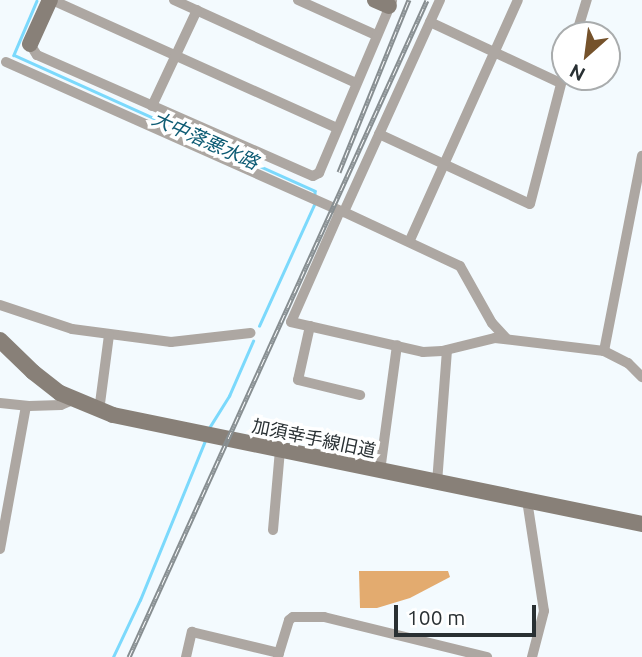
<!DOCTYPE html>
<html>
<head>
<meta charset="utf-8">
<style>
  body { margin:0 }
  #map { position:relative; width:642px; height:657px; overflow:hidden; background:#f3fafe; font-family:Ubuntu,"Noto Sans JP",sans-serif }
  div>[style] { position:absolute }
  .forest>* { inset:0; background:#e3ab6f }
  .stream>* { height:2.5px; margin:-1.25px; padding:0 1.25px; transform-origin:1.25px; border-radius:1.25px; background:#7bd9fc }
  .street>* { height:10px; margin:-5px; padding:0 5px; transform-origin:5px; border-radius:5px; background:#ada7a2 }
  .secondary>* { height:16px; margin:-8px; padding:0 8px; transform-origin:8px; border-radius:8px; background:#888078 }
  .rail>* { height:5px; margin-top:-2.5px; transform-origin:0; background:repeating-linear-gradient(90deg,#fff 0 8px,#878e91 0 16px); box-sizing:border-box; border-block:2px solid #878e91 }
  span { translate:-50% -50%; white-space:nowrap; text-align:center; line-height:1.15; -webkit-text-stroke:7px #fff; paint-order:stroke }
  .street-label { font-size:18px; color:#293033 }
  .water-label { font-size:19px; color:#0e5c74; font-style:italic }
  .north { position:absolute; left:551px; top:21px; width:70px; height:70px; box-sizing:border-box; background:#fff; border:2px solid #a9acad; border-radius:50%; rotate:208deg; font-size:19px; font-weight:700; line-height:28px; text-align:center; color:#293033 }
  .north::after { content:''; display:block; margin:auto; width:24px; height:32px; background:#75522b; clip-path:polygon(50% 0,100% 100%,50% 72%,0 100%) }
  .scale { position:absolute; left:394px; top:605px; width:142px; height:32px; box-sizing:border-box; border:4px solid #293033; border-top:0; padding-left:9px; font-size:21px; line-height:24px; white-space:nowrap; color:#293033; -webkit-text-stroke:5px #fff; paint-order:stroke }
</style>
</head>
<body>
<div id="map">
  <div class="forest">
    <i style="clip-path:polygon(359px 571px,448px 571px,450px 577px,410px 598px,377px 608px,360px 608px)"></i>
  </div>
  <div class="stream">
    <i style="left:37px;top:1px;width:59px;rotate:113.1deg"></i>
    <i style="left:14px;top:55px;width:330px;rotate:24.3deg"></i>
    <i style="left:315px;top:191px;width:3px;rotate:90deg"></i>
    <i style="left:259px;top:326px;width:133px;rotate:-65.6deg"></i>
    <i style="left:209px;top:428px;width:38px;rotate:-58deg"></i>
    <i style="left:229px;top:396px;width:60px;rotate:-66.4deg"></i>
    <i style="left:113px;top:657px;width:63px;rotate:-64.7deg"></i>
    <i style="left:140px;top:600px;width:172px;rotate:-67.8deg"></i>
  </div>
  <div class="street">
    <i style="left:52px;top:0;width:312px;rotate:24.2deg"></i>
    <i style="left:174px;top:0;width:200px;rotate:24.5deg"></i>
    <i style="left:298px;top:0;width:85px;rotate:24.2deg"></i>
    <i style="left:440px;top:0;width:233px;rotate:114.4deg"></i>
    <i style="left:344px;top:212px;width:128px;rotate:25deg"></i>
    <i style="left:460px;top:266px;width:65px;rotate:60.7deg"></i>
    <i style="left:492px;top:323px;width:22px;rotate:47deg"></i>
    <i style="left:430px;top:22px;width:144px;rotate:25.1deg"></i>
    <i style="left:576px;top:35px;width:37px;rotate:-73deg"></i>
    <i style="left:30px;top:44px;width:13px;rotate:58deg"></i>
    <i style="left:37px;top:55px;width:301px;rotate:23.7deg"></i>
    <i style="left:313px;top:176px;width:7px;rotate:-27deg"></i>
    <i style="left:319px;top:173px;width:187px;rotate:-67deg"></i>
    <i style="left:6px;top:62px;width:366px;rotate:24deg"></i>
    <i style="left:152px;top:106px;width:106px;rotate:-64.9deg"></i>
    <i style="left:379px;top:134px;width:166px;rotate:24.9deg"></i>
    <i style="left:530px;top:204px;width:139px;rotate:-75.5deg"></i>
    <i style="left:344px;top:212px;width:4px;rotate:-166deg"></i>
    <i style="left:340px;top:211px;width:121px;rotate:113.8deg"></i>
    <i style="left:291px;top:322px;width:135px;rotate:12.8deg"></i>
    <i style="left:423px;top:352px;width:19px;rotate:-3deg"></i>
    <i style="left:442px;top:351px;width:55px;rotate:-13.8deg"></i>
    <i style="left:495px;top:338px;width:110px;rotate:6.8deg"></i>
    <i style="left:604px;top:351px;width:27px;rotate:27deg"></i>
    <i style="left:628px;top:363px;width:20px;rotate:45deg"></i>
    <i style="left:410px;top:240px;width:263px;rotate:-65.8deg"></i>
    <i style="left:0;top:305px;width:76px;rotate:18.4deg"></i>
    <i style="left:72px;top:329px;width:100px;rotate:7.5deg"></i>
    <i style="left:171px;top:342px;width:80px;rotate:-6.5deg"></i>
    <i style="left:310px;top:326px;width:55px;rotate:102.5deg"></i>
    <i style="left:298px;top:380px;width:64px;rotate:13.6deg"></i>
    <i style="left:604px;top:351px;width:199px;rotate:-79deg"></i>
    <i style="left:0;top:403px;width:29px;rotate:6deg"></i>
    <i style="left:29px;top:406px;width:32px;rotate:-2deg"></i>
    <i style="left:61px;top:405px;width:13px;rotate:-23deg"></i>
    <i style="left:99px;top:411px;width:77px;rotate:-82.5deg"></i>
    <i style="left:380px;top:471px;width:127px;rotate:-82.3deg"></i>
    <i style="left:437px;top:483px;width:133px;rotate:-85.7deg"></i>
    <i style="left:527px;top:500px;width:112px;rotate:81.3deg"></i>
    <i style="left:544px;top:611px;width:48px;rotate:104.6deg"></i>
    <i style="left:273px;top:530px;width:80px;rotate:-85deg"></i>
    <i style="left:0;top:549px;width:145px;rotate:-79.7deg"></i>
    <i style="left:279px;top:653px;width:34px;rotate:-73deg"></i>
    <i style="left:289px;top:620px;width:5px;rotate:-37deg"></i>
    <i style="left:293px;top:617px;width:31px"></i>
    <i style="left:324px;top:617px;width:168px;rotate:13.8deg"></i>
    <i style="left:186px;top:657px;width:26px;rotate:-77deg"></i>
    <i style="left:192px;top:632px;width:89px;rotate:13.6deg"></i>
    <i style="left:279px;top:653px;width:4px;rotate:104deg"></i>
  </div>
  <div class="secondary">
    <i style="left:375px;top:0;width:15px;rotate:23deg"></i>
    <i style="left:30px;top:44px;width:48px;rotate:-65.6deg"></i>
    <i style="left:0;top:340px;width:46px;rotate:44.1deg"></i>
    <i style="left:33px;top:372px;width:34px;rotate:38deg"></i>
    <i style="left:60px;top:393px;width:57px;rotate:22.5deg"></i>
    <i style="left:113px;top:415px;width:540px;rotate:11.64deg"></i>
  </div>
  <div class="rail">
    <i style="left:339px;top:172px;width:186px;rotate:-67.9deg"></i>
    <i style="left:129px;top:657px;width:721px;rotate:-65.6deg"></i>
  </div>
  <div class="street-label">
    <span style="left:314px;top:438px;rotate:12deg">加須幸手線旧道</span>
  </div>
  <div class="water-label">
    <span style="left:205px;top:141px;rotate:24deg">大中落悪水路</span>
  </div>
  <div class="north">N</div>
  <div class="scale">100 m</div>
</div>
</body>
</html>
